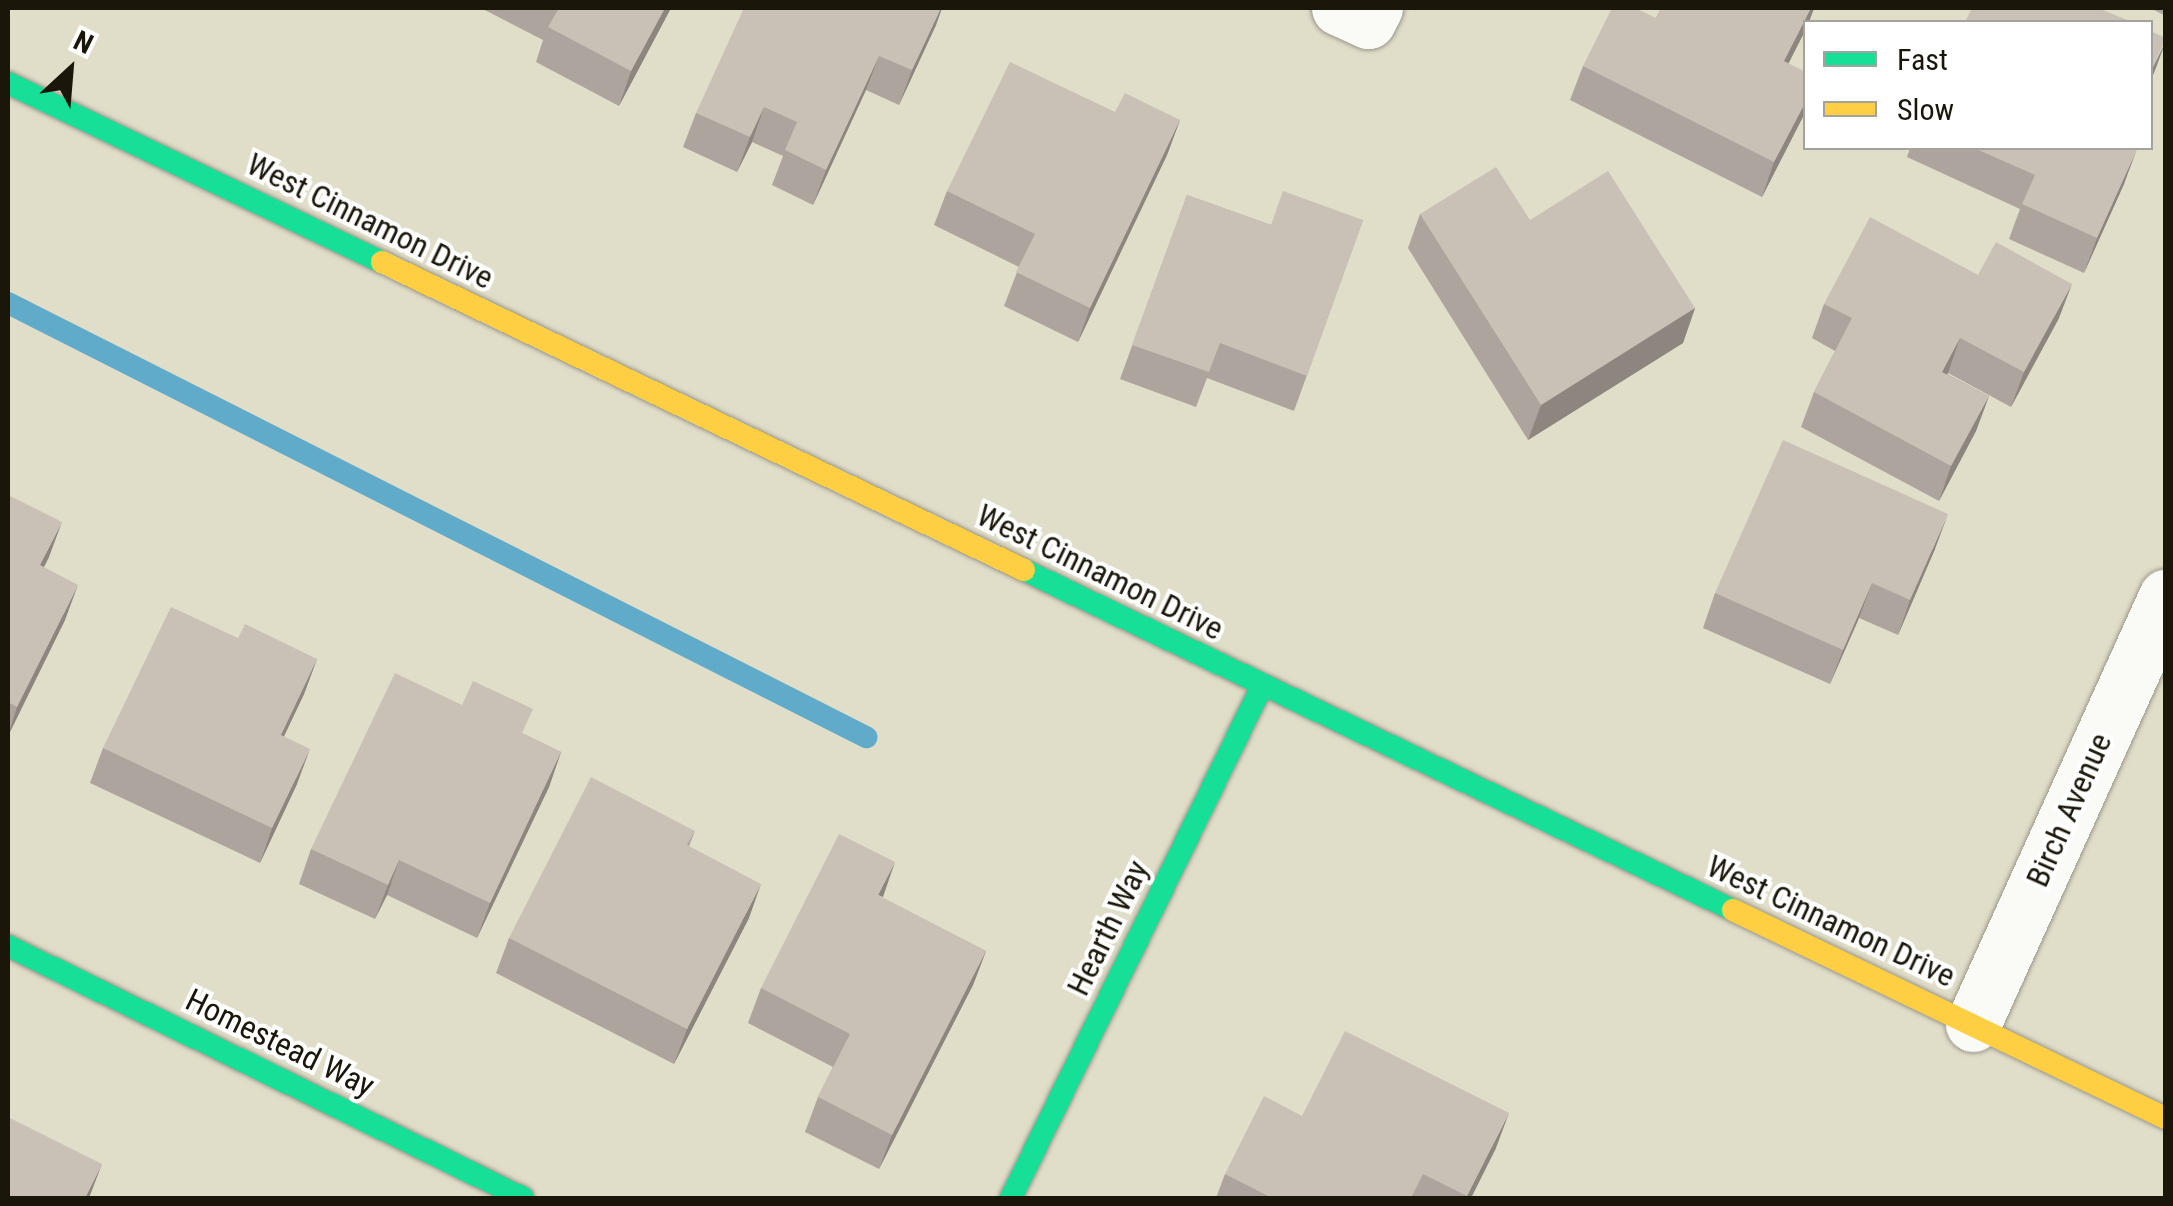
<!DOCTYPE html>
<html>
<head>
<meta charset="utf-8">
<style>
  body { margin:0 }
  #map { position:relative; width:2173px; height:1206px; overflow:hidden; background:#e0ddc9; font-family:"Roboto Condensed",sans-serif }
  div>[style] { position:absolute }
  .stream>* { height:22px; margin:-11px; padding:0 11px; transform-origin:11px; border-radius:11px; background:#60abc9 }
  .roads { filter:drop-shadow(0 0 2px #9a9788) drop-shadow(0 0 2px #9a9788) }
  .street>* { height:55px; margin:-27.5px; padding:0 27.5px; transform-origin:27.5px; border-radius:27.5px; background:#fafaf7 }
  .fast>* { height:22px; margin:-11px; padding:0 11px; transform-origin:11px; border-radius:11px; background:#16e098 }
  .slow>* { height:22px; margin:-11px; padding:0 11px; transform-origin:11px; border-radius:11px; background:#ffcf43 }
  .wall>* { inset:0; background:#ada59d }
  .shaded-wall>* { inset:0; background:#8d867f }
  .building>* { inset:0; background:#c9c0b6 }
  span { translate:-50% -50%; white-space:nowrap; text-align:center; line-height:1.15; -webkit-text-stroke:8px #fff; paint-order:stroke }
  .street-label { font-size:32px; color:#1a170a }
  .frame { position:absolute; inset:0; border:10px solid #1a170a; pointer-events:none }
  .legend { position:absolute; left:1803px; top:20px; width:350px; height:130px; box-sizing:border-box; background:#fff; border:2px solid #a3a29d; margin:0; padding:12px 18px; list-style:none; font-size:30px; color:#1a170a }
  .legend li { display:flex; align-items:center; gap:20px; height:50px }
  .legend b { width:50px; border:2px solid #a3a29d }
  .north { position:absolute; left:20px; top:20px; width:100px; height:100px; -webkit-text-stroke:8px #fff; paint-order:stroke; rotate:26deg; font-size:28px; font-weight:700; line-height:40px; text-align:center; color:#1a170a }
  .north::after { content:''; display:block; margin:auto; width:35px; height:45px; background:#1a170a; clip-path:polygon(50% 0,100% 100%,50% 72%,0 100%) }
</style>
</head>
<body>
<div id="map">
  <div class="stream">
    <i style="left:8px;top:303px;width:962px;rotate:26.83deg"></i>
  </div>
  <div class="roads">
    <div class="street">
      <i style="left:1339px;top:8px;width:32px;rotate:24deg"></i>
      <i style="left:1368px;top:21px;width:15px;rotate:-62deg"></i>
      <i style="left:1973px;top:1024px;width:469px;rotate:-65.7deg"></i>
    </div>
    <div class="fast">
      <i style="left:8px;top:83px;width:415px;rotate:25.6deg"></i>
      <i style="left:1024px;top:570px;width:786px;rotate:25.62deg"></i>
      <i style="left:8px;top:946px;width:573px;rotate:26.07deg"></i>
      <i style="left:1011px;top:1198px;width:570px;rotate:-63.88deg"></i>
    </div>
    <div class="slow">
      <i style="left:382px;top:262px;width:712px;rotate:25.63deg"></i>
      <i style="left:1733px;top:910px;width:480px;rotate:25.7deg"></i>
    </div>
  </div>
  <div class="wall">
    <i style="clip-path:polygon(481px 8px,671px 8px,619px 106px,536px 62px,543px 40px)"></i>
    <i style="clip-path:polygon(848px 8px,942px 8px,936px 25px,899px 105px,866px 90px,813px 205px,772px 185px,783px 156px,752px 142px,737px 172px,683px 147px,696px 113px)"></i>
    <i style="clip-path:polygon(1661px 8px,1814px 8px,1809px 22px,1806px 22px,1806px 29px,1788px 63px,1806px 110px,1762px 197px,1570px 100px,1583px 66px,1656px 18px)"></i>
    <i style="clip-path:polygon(2150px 8px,2166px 8px,2166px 16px)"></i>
    <i style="clip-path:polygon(1115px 112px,1180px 120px,1167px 155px,1078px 342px,1004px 306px,1019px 267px,934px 225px,947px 191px)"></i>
    <i style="clip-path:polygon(1910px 148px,2134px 148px,2124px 184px,2084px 273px,2009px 239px,2020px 209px,1907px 157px)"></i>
    <i style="clip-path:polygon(1187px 195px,1271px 225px,1363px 220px,1294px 411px,1207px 378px,1196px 407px,1120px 379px)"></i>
    <i style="clip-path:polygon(1420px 214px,1530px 220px,1695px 308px,1683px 343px,1528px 440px,1408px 248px)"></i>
    <i style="clip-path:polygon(1824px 304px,2059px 318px,2011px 407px,1948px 373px,1947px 374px,1989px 396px,1976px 431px,1939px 501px,1801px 427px,1814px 392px,1835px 351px,1812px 338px)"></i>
    <i style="clip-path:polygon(8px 495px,49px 557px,44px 567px,65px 620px,8px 736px)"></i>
    <i style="clip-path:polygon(1935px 549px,1898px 635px,1859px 618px,1830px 684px,1703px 628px,1715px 593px)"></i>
    <i style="clip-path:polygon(238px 638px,317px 659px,304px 694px,284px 736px,297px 784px,260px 863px,90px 783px,103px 748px)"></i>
    <i style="clip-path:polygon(524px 734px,561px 752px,549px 787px,477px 938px,387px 895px,375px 919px,299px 884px,311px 849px)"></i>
    <i style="clip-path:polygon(695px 831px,689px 846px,749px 918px,674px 1064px,496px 973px,509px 938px)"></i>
    <i style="clip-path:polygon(882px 898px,986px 951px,973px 985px,879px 1169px,805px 1132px,818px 1097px,833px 1067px,748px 1023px,761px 988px)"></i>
    <i style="clip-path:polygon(1302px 1116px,1496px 1148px,1471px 1198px,1216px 1198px,1225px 1174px)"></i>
  </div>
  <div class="shaded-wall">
    <i style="clip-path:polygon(665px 8px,671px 8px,619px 106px,631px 71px)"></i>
    <i style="clip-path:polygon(941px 8px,942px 8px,936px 25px,899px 105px,912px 70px)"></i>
    <i style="clip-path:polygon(1811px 8px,1814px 8px,1809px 22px,1806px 22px,1806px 29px,1772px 96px,1784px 61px)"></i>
    <i style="clip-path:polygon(2166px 41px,2154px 73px,2150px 81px,2150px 73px)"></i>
    <i style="clip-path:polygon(879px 56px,866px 90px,813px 205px,826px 170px)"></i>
    <i style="clip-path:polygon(1806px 101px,1805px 113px,1762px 197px,1774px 162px)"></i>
    <i style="clip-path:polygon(764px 107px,752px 142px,737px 172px,750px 137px)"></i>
    <i style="clip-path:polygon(1180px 120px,1167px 155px,1078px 342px,1090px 308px)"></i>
    <i style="clip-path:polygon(2137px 149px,2124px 184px,2084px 273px,2097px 238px)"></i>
    <i style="clip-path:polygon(2072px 284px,2059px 318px,2011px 407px,2024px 372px)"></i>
    <i style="clip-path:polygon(1695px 308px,1683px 343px,1528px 440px,1541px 405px)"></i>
    <i style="clip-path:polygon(1960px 338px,1948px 373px,1929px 406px,1942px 372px)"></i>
    <i style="clip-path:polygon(1989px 396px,1976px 431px,1939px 501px,1951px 466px)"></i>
    <i style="clip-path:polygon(1948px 514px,1935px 549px,1898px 635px,1910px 600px)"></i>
    <i style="clip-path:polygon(62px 522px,49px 557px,27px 600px,40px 565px)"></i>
    <i style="clip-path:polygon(1872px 583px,1859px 618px,1830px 684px,1843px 650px)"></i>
    <i style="clip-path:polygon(78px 585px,65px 620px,8px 736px,17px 707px)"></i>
    <i style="clip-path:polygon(317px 659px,304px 694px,268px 770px,281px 735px)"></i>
    <i style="clip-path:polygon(310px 749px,297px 784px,260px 863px,272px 828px)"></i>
    <i style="clip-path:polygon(561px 752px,549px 787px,477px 938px,490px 903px)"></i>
    <i style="clip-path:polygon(399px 860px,387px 895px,375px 919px,388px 885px)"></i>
    <i style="clip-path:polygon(895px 862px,883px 897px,878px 895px)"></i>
    <i style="clip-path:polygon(761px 884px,749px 918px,674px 1064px,687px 1029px)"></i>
    <i style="clip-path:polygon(986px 951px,973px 985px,879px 1169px,892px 1135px)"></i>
    <i style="clip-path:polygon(1509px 1113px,1496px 1148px,1471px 1198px,1466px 1198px)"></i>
    <i style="clip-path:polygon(102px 1164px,89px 1198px,85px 1198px)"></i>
  </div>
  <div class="building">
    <i style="clip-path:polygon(559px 8px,665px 8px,631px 71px,548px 27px)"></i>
    <i style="clip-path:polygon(744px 8px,842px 8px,847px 10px,848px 8px,941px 8px,912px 70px,879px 56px,826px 170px,785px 150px,797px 122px,764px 107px,750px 137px,696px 113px)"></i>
    <i style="clip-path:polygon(1612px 8px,1635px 8px,1656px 18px,1661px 8px,1811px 8px,1784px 61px,1806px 72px,1806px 101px,1774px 162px,1583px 66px)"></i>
    <i style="clip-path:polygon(1972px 8px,2098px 8px,2132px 22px,1965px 22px)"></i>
    <i style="clip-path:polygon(2150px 31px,2166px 38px,2150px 73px)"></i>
    <i style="clip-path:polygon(1010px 62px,1115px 112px,1125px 93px,1180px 120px,1090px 308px,1016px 272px,1035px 234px,947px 191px)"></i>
    <i style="clip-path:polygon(1974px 148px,2134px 148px,2137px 149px,2097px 238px,2022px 204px,2035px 175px)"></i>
    <i style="clip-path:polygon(1496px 167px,1530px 220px,1608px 171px,1695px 308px,1541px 405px,1420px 214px)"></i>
    <i style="clip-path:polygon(1283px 191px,1363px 220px,1307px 376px,1220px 343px,1209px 372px,1132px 345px,1187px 195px,1271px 225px)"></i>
    <i style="clip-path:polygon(1870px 217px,1978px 275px,1996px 242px,2072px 284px,2024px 372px,1960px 338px,1942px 372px,1989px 396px,1951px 466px,1814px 392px,1852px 318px,1824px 304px)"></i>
    <i style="clip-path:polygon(1783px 440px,1948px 514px,1910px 600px,1872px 583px,1843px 650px,1715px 593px)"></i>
    <i style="clip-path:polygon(8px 495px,62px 522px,40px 565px,78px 585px,17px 707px,8px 702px)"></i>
    <i style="clip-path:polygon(171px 607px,238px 638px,245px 624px,317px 659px,281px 735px,310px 749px,272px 828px,103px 748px)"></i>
    <i style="clip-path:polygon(395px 673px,462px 705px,473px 681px,533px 709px,522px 733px,561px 752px,490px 903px,399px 860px,388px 885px,311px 849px)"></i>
    <i style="clip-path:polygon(591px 777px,695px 831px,687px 845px,761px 884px,687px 1029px,509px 938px)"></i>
    <i style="clip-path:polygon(839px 834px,895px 862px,878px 895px,986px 951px,892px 1135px,818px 1097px,850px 1034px,761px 988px)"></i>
    <i style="clip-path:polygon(1345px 1031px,1509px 1113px,1467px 1196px,1423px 1174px,1411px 1198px,1272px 1198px,1225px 1174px,1264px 1096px,1302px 1116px)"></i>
    <i style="clip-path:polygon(8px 1117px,102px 1164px,85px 1198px,8px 1198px)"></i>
  </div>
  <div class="street-label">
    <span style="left:370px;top:221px;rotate:26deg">West Cinnamon Drive</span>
    <span style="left:1100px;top:572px;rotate:26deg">West Cinnamon Drive</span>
    <span style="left:2069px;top:810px;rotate:-66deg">Birch Avenue</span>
    <span style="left:1831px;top:921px;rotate:25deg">West Cinnamon Drive</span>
    <span style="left:1108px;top:928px;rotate:-64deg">Hearth Way</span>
    <span style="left:280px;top:1043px;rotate:26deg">Homestead Way</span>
  </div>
  <div class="frame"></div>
  <ul class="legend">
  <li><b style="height:12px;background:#16e098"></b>Fast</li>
  <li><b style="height:12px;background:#ffcf43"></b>Slow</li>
  </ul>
  <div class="north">N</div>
</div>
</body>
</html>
